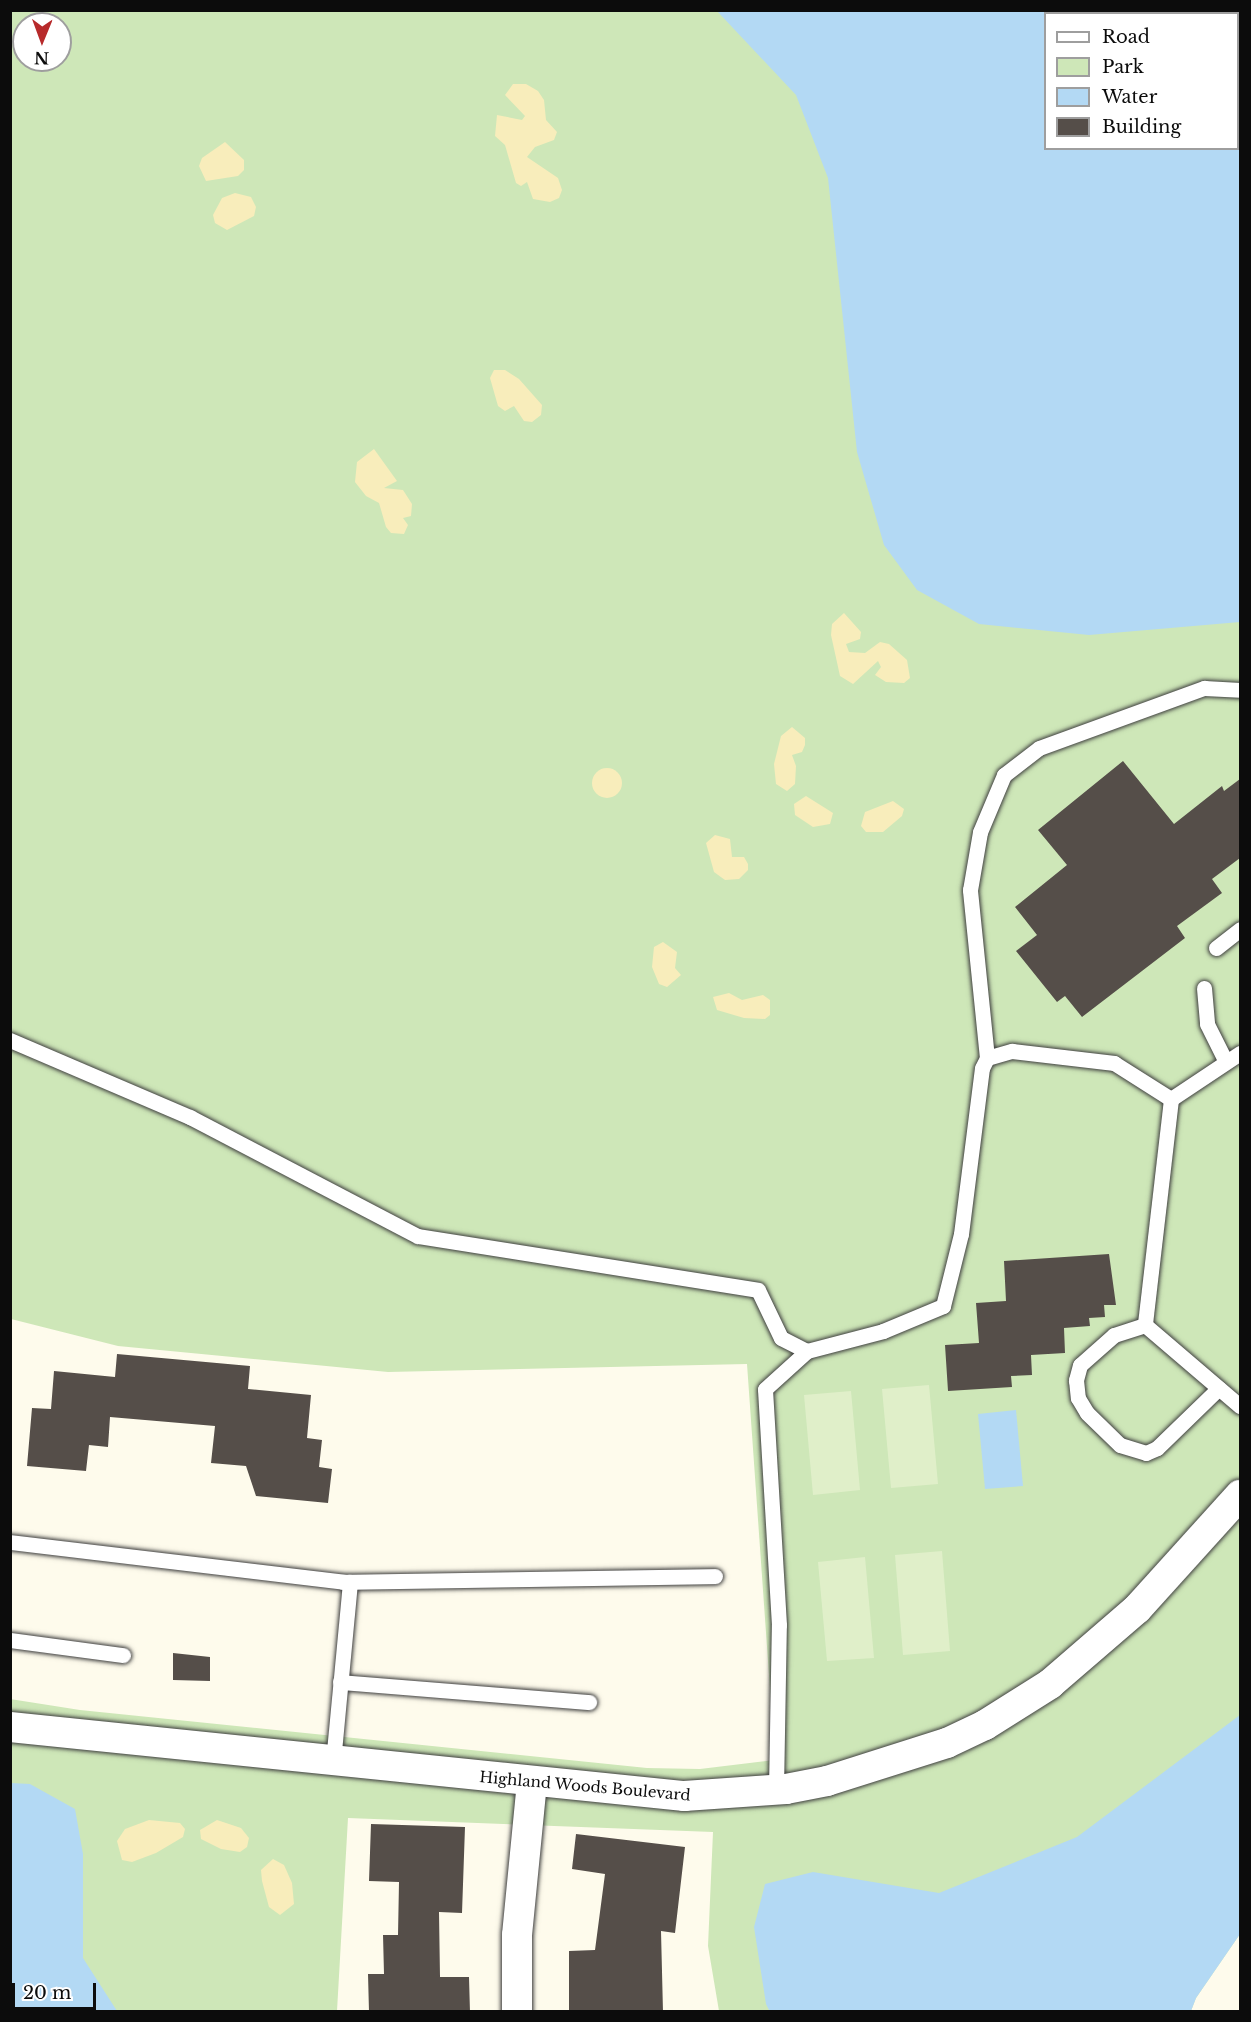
<!DOCTYPE html>
<html>
<head>
<meta charset="utf-8">
<style>
  body { margin:0 }
  #map { position:relative; width:1251px; height:2022px; overflow:hidden; background:#fefbec; font-family:"Libre Baskerville",serif }
  div>[style] { position:absolute }
  .green>* { inset:0; background:#cee7b8 }
  .sand>* { inset:0; background:#f8edbb }
  .round { border-radius:50% }
  .pitch>* { inset:0; background:#e0efc9 }
  .water>* { inset:0; background:#b3d9f4 }
  .building>* { inset:0; background:#554e49 }
  .roads { filter:drop-shadow(0 0 2px #3f3f3f) drop-shadow(0 0 2px #3f3f3f) }
  .lane>* { height:15px; margin:-7.5px; padding:0 7.5px; transform-origin:7.5px; border-radius:7.5px; background:#fff }
  .street>* { height:30px; margin:-15px; padding:0 15px; transform-origin:15px; border-radius:15px; background:#fff }
  span { translate:-50% -50%; white-space:nowrap; text-align:center; line-height:1.15; -webkit-text-stroke:6px #fff; paint-order:stroke }
  .street-label { font-size:15px; color:#0c0c0c }
  .frame { position:absolute; inset:0; border:12px solid #0c0c0c; pointer-events:none }
  .legend { position:absolute; left:1044px; top:12px; width:195px; height:138px; box-sizing:border-box; background:#fff; border:2px solid #9e9e9e; margin:0; padding:8px 10px; list-style:none; font-size:18px; color:#0c0c0c }
  .legend li { display:flex; align-items:center; gap:12px; height:30px }
  .legend b { width:30px; border:2px solid #9e9e9e }
  .north { position:absolute; left:12px; top:12px; width:60px; height:60px; box-sizing:border-box; background:#fff; border:2px solid #9e9e9e; border-radius:50%; rotate:181deg; font-size:16px; font-weight:700; line-height:24px; text-align:center; color:#0c0c0c }
  .north::after { content:''; display:block; margin:auto; width:21px; height:27px; background:#b72a2b; clip-path:polygon(50% 0,100% 100%,50% 72%,0 100%) }
  .scale { position:absolute; left:12px; top:1983px; width:84px; height:27px; box-sizing:border-box; border:3px solid #0c0c0c; border-top:0; padding-left:8px; font-size:18px; line-height:21px; white-space:nowrap; color:#0c0c0c; -webkit-text-stroke:4px #fff; paint-order:stroke }
</style>
</head>
<body>
<div id="map">
  <div class="green">
    <i style="clip-path:polygon(evenodd,11px 11px,1240px 11px,1240px 1934px,1196px 1998px,1191px 2011px,719px 2011px,708px 1946px,713px 1832px,348px 1818px,337px 2011px,11px 2011px,10px 1699px,80px 1710px,647px 1768px,700px 1769px,775px 1760px,747px 1364px,388px 1372px,118px 1346px,11px 1319px,11px 11px,1046px 14px,1238px 14px,1238px 148px,1046px 148px,1046px 14px,11px 11px,24px 24px,60px 24px,60px 60px,24px 60px,24px 24px)"></i>
  </div>
  <div class="sand">
    <i style="clip-path:polygon(513px 84px,526px 84px,538px 91px,544px 100px,546px 120px,557px 132px,554px 140px,535px 147px,527px 157px,558px 178px,562px 190px,559px 198px,550px 202px,533px 199px,527px 182px,521px 186px,516px 183px,505px 145px,495px 136px,497px 115px,522px 120px,525px 116px,505px 95px)"></i>
    <i style="clip-path:polygon(225px 142px,244px 160px,244px 170px,238px 176px,206px 181px,199px 166px,202px 158px)"></i>
    <i style="clip-path:polygon(235px 193px,251px 197px,256px 207px,254px 216px,227px 230px,215px 223px,213px 215px,222px 198px)"></i>
    <i style="clip-path:polygon(494px 370px,505px 370px,519px 379px,542px 405px,541px 415px,532px 422px,524px 421px,514px 406px,505px 411px,498px 406px,490px 378px)"></i>
    <i style="clip-path:polygon(374px 449px,397px 481px,384px 488px,403px 490px,412px 504px,411px 516px,403px 518px,408px 525px,404px 534px,391px 533px,386px 527px,379px 503px,366px 496px,355px 482px,357px 462px)"></i>
    <i style="clip-path:polygon(844px 613px,861px 632px,860px 639px,846px 644px,849px 652px,865px 653px,880px 642px,889px 644px,907px 660px,910px 678px,904px 683px,886px 682px,875px 675px,881px 667px,878px 661px,853px 684px,840px 676px,831px 635px,832px 624px)"></i>
    <i style="clip-path:polygon(792px 727px,805px 738px,805px 745px,802px 752px,792px 755px,796px 766px,795px 784px,787px 791px,776px 784px,774px 764px,781px 736px)"></i>
    <i class="round" style="left:592px;top:768px;width:30px;height:30px"></i>
    <i style="clip-path:polygon(806px 796px,833px 813px,830px 824px,813px 827px,795px 815px,794px 804px)"></i>
    <i style="clip-path:polygon(893px 801px,904px 809px,902px 816px,883px 832px,866px 832px,861px 826px,865px 812px)"></i>
    <i style="clip-path:polygon(715px 835px,730px 839px,732px 857px,744px 857px,748px 864px,748px 870px,739px 879px,725px 880px,714px 872px,706px 843px)"></i>
    <i style="clip-path:polygon(663px 942px,677px 952px,675px 968px,681px 975px,667px 987px,659px 984px,652px 967px,654px 947px)"></i>
    <i style="clip-path:polygon(729px 993px,742px 1000px,763px 995px,770px 1000px,770px 1015px,765px 1019px,744px 1018px,717px 1010px,713px 997px)"></i>
    <i style="clip-path:polygon(149px 1820px,180px 1823px,185px 1829px,183px 1837px,156px 1853px,132px 1862px,122px 1860px,117px 1841px,125px 1829px)"></i>
    <i style="clip-path:polygon(217px 1820px,241px 1828px,249px 1838px,247px 1847px,240px 1852px,221px 1849px,201px 1839px,200px 1830px)"></i>
    <i style="clip-path:polygon(273px 1859px,284px 1865px,292px 1883px,294px 1904px,280px 1915px,269px 1907px,262px 1881px,261px 1870px)"></i>
  </div>
  <div class="pitch">
    <i style="clip-path:polygon(929px 1385px,938px 1484px,891px 1488px,882px 1389px)"></i>
    <i style="clip-path:polygon(851px 1391px,860px 1490px,813px 1495px,804px 1395px)"></i>
    <i style="clip-path:polygon(942px 1551px,950px 1651px,903px 1655px,895px 1555px)"></i>
    <i style="clip-path:polygon(865px 1557px,874px 1658px,827px 1661px,818px 1562px)"></i>
  </div>
  <div class="water">
    <i style="clip-path:polygon(evenodd,717px 11px,1240px 11px,1240px 622px,1089px 635px,979px 624px,917px 590px,884px 545px,857px 452px,828px 178px,796px 95px,717px 11px,1046px 14px,1238px 14px,1238px 148px,1046px 148px,1046px 14px)"></i>
    <i style="clip-path:polygon(1016px 1410px,1023px 1486px,985px 1489px,978px 1414px)"></i>
    <i style="clip-path:polygon(1240px 1715px,1240px 1934px,1196px 1998px,1191px 2011px,770px 2012px,766px 2004px,754px 1927px,765px 1884px,813px 1872px,939px 1893px,1077px 1837px)"></i>
    <i style="clip-path:polygon(11px 1783px,30px 1784px,75px 1809px,83px 1854px,83px 1958px,117px 2011px,11px 2011px)"></i>
  </div>
  <div class="building">
    <i style="clip-path:polygon(1123px 761px,1174px 824px,1222px 786px,1224px 791px,1240px 779px,1240px 858px,1212px 879px,1222px 893px,1177px 926px,1185px 938px,1082px 1017px,1065px 996px,1057px 1002px,1016px 951px,1037px 935px,1015px 907px,1067px 865px,1038px 830px)"></i>
    <i style="clip-path:polygon(1109px 1254px,1116px 1305px,1104px 1305px,1105px 1317px,1089px 1318px,1090px 1326px,1064px 1328px,1065px 1353px,1031px 1355px,1032px 1375px,1011px 1376px,1012px 1387px,948px 1391px,945px 1345px,979px 1343px,976px 1303px,1006px 1301px,1004px 1261px)"></i>
    <i style="clip-path:polygon(117px 1354px,250px 1366px,248px 1389px,311px 1395px,307px 1438px,322px 1440px,319px 1467px,332px 1469px,328px 1503px,256px 1496px,246px 1466px,211px 1463px,215px 1426px,110px 1417px,108px 1447px,89px 1445px,86px 1471px,27px 1466px,32px 1408px,51px 1409px,54px 1371px,115px 1377px)"></i>
    <i style="clip-path:polygon(173px 1653px,210px 1657px,210px 1681px,173px 1680px)"></i>
    <i style="clip-path:polygon(371px 1824px,465px 1827px,462px 1913px,439px 1912px,440px 1977px,469px 1977px,470px 2012px,369px 2012px,368px 1974px,384px 1974px,383px 1935px,398px 1935px,399px 1882px,369px 1881px)"></i>
    <i style="clip-path:polygon(576px 1834px,685px 1847px,675px 1933px,661px 1931px,663px 2012px,569px 2012px,569px 1951px,595px 1950px,605px 1874px,572px 1869px)"></i>
  </div>
  <div class="roads">
    <div class="lane">
      <i style="left:1216px;top:948px;width:31px;rotate:-38deg"></i>
      <i style="left:1204px;top:988px;width:36px;rotate:85deg"></i>
      <i style="left:1207px;top:1024px;width:42px;rotate:63.4deg"></i>
      <i style="left:10px;top:1040px;width:196px;rotate:23.2deg"></i>
      <i style="left:190px;top:1117px;width:257px;rotate:27.6deg"></i>
      <i style="left:418px;top:1236px;width:344px;rotate:9deg"></i>
      <i style="left:758px;top:1290px;width:53px;rotate:64.4deg"></i>
      <i style="left:781px;top:1338px;width:29px;rotate:27deg"></i>
      <i style="left:1240px;top:1053px;width:83px;rotate:146.3deg"></i>
      <i style="left:1171px;top:1099px;width:227px;rotate:96.6deg"></i>
      <i style="left:1145px;top:1325px;width:125px;rotate:40.5deg"></i>
      <i style="left:987px;top:1058px;width:169px;rotate:-95.8deg"></i>
      <i style="left:970px;top:890px;width:59px;rotate:-80.2deg"></i>
      <i style="left:980px;top:832px;width:62px;rotate:-67.2deg"></i>
      <i style="left:1004px;top:775px;width:44px;rotate:-37.6deg"></i>
      <i style="left:1039px;top:748px;width:176px;rotate:-20deg"></i>
      <i style="left:1204px;top:688px;width:36px;rotate:3deg"></i>
      <i style="left:1145px;top:1325px;width:33px;rotate:162deg"></i>
      <i style="left:1114px;top:1335px;width:45px;rotate:138.6deg"></i>
      <i style="left:1080px;top:1365px;width:16px;rotate:105deg"></i>
      <i style="left:1076px;top:1380px;width:18px;rotate:84deg"></i>
      <i style="left:1078px;top:1398px;width:17px;rotate:59deg"></i>
      <i style="left:1087px;top:1413px;width:46px;rotate:44.1deg"></i>
      <i style="left:1120px;top:1445px;width:27px;rotate:17deg"></i>
      <i style="left:1146px;top:1453px;width:12px;rotate:-24deg"></i>
      <i style="left:1157px;top:1448px;width:86px;rotate:-44.1deg"></i>
      <i style="left:10px;top:1542px;width:335px;rotate:6.8deg"></i>
      <i style="left:343px;top:1582px;width:372px;rotate:-0.9deg"></i>
      <i style="left:10px;top:1640px;width:114px;rotate:7.6deg"></i>
      <i style="left:340px;top:1682px;width:250px;rotate:4.6deg"></i>
      <i style="left:333px;top:1762px;width:181px;rotate:-84.6deg"></i>
      <i style="left:776px;top:1790px;width:165px;rotate:-89deg"></i>
      <i style="left:779px;top:1625px;width:236px;rotate:-93.4deg"></i>
      <i style="left:765px;top:1389px;width:57px;rotate:-42.1deg"></i>
      <i style="left:807px;top:1351px;width:79px;rotate:-14.7deg"></i>
      <i style="left:883px;top:1331px;width:65px;rotate:-22.6deg"></i>
      <i style="left:943px;top:1306px;width:74px;rotate:-76deg"></i>
      <i style="left:961px;top:1234px;width:167px;rotate:-82.8deg"></i>
      <i style="left:982px;top:1068px;width:11px;rotate:-63deg"></i>
      <i style="left:987px;top:1058px;width:26px;rotate:-16deg"></i>
      <i style="left:1012px;top:1051px;width:103px;rotate:6.7deg"></i>
      <i style="left:1114px;top:1063px;width:67px;rotate:32.3deg"></i>
    </div>
    <div class="street">
      <i style="left:10px;top:1727px;width:678px;rotate:5.85deg"></i>
      <i style="left:684px;top:1796px;width:102px;rotate:-3.9deg"></i>
      <i style="left:786px;top:1789px;width:42px;rotate:-11deg"></i>
      <i style="left:827px;top:1781px;width:126px;rotate:-17.6deg"></i>
      <i style="left:947px;top:1743px;width:42px;rotate:-25.3deg"></i>
      <i style="left:985px;top:1725px;width:77px;rotate:-32.2deg"></i>
      <i style="left:1050px;top:1684px;width:115px;rotate:-40.8deg"></i>
      <i style="left:1137px;top:1609px;width:154px;rotate:-47.9deg"></i>
      <i style="left:517px;top:2012px;width:77px;rotate:-90deg"></i>
      <i style="left:517px;top:1935px;width:154px;rotate:-84.4deg"></i>
    </div>
  </div>
  <div class="street-label">
    <span style="left:585px;top:1786px;rotate:5deg">Highland Woods Boulevard</span>
  </div>
  <div class="frame"></div>
  <ul class="legend">
  <li><b style="height:8px;background:#fff"></b>Road</li>
  <li><b style="height:16px;background:#cee7b8"></b>Park</li>
  <li><b style="height:16px;background:#b3d9f4"></b>Water</li>
  <li><b style="height:16px;background:#554e49"></b>Building</li>
  </ul>
  <div class="north">N</div>
  <div class="scale">20 m</div>
</div>
</body>
</html>
